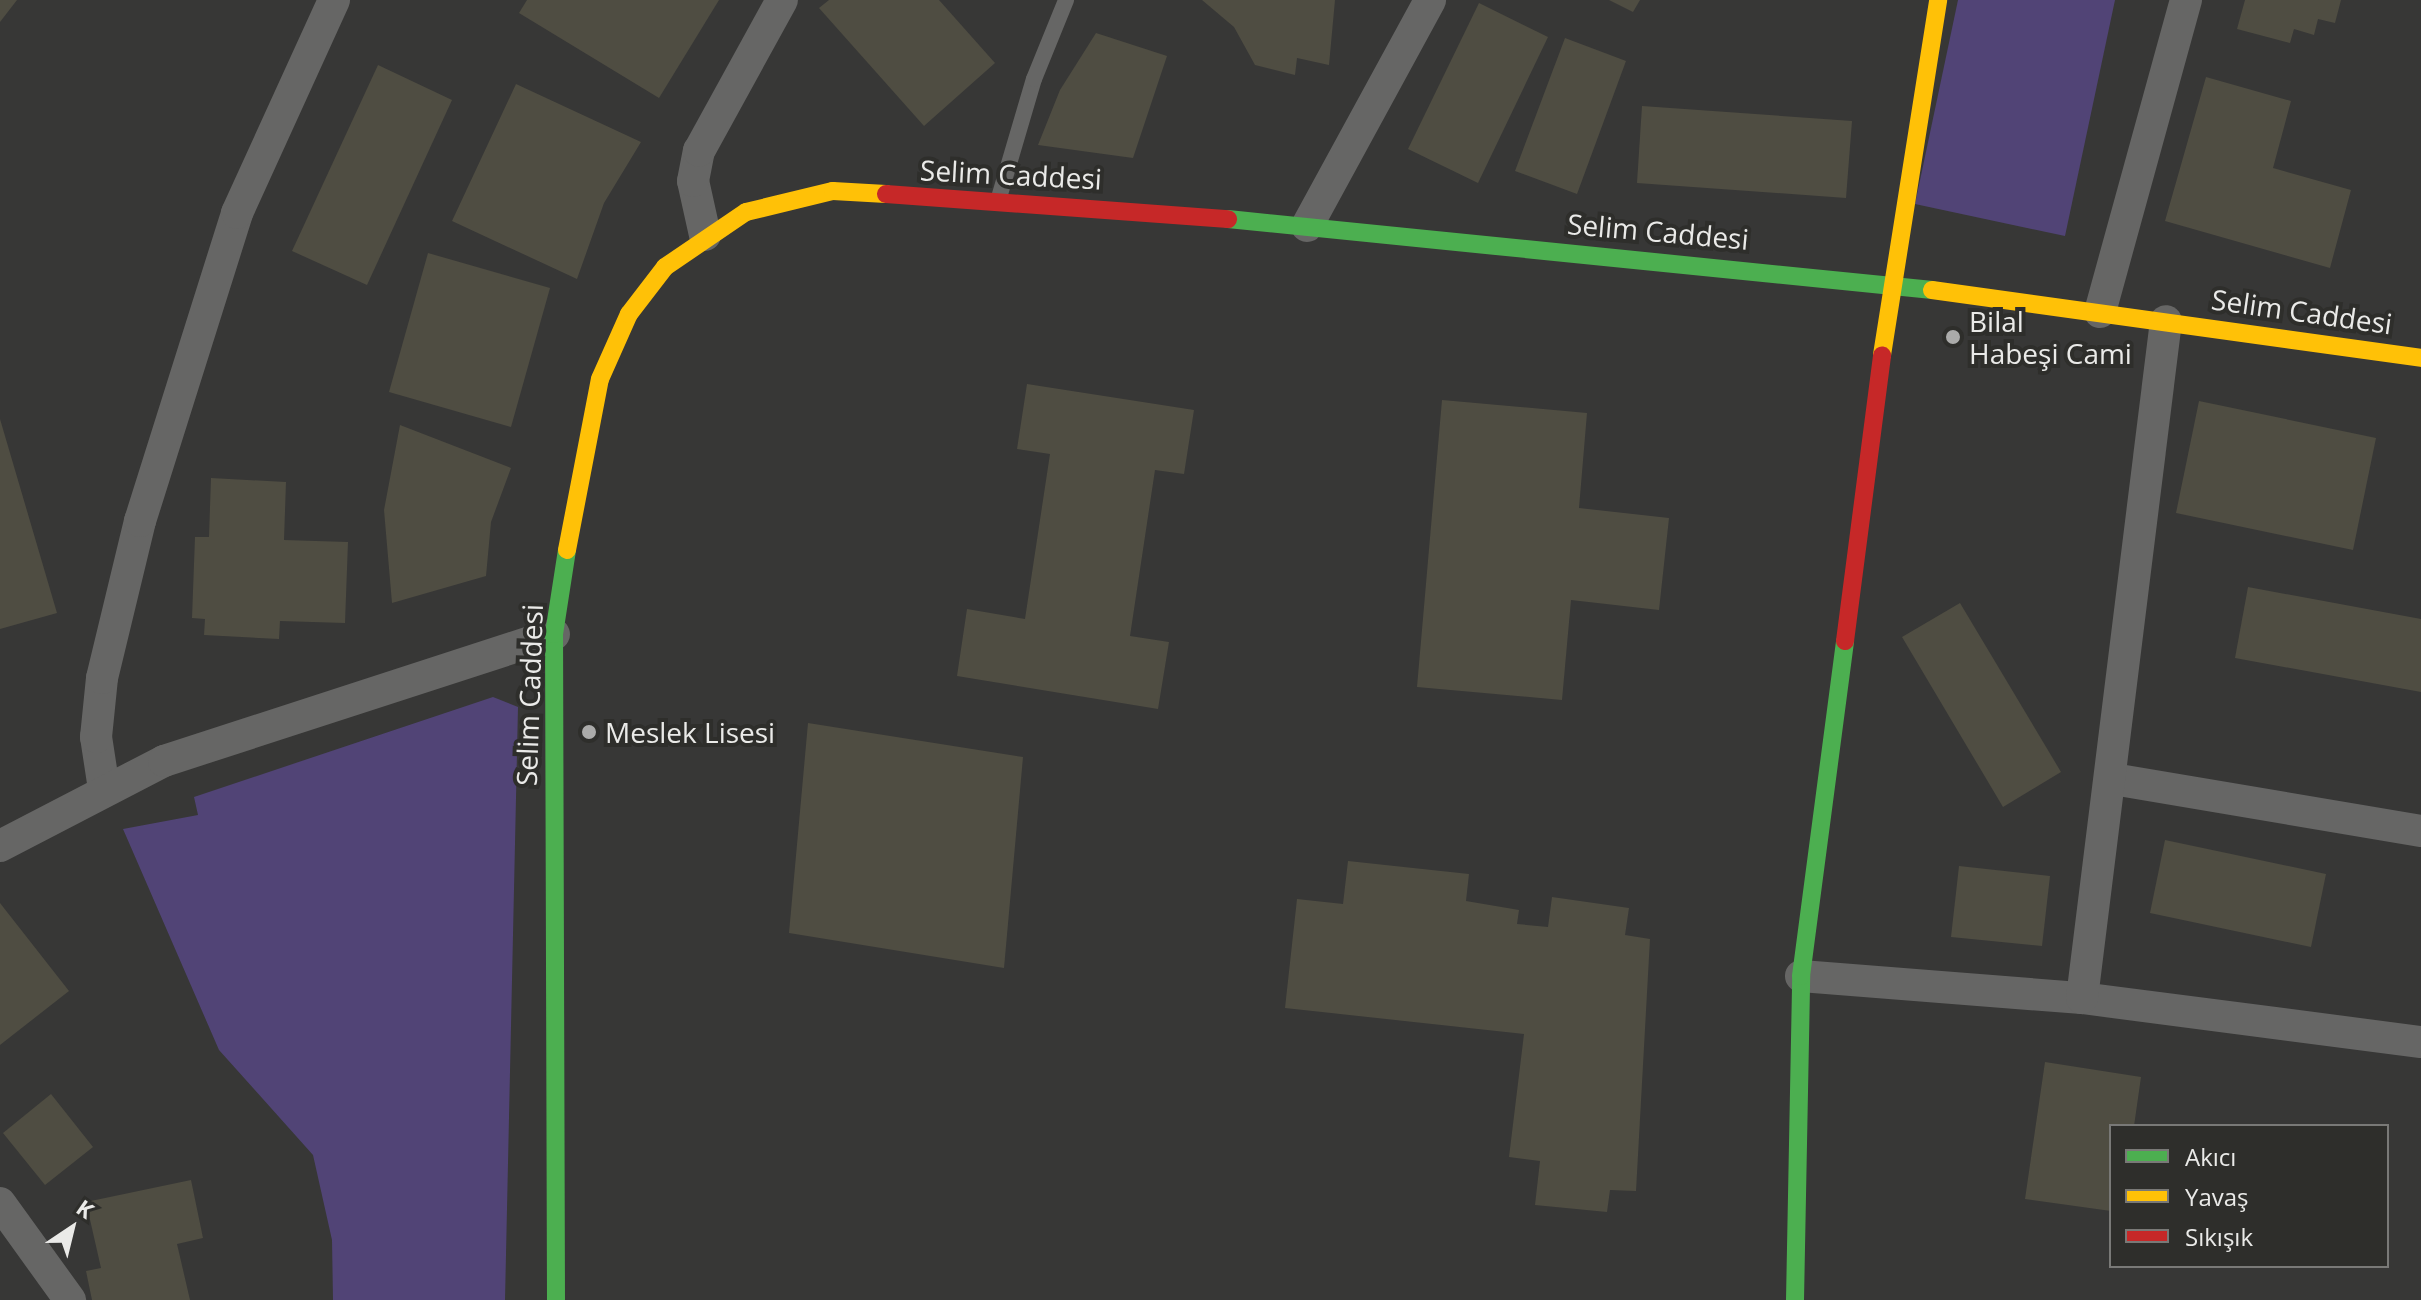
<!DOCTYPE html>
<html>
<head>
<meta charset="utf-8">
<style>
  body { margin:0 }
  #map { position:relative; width:2421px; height:1300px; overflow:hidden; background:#373736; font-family:"Open Sans",sans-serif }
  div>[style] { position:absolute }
  .green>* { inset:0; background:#514476 }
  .building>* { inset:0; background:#4f4d42 }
  .lane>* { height:16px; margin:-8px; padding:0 8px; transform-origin:8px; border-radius:8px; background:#666665 }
  .street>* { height:32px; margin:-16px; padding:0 16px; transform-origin:16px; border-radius:16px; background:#666665 }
  .fast>* { height:18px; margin:-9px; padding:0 9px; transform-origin:9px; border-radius:9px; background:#4caf50 }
  .slow>* { height:18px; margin:-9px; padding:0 9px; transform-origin:9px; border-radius:9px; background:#ffc107 }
  .jam>* { height:18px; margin:-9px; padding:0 9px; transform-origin:9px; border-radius:9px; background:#c62828 }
  .dots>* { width:22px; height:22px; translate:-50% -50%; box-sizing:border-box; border:4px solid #2e2e2b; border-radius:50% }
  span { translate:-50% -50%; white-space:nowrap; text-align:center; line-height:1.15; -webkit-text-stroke:8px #2e2e2b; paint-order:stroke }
  .street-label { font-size:28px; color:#eaeae8 }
  .poi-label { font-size:28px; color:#eaeae8 }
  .left { translate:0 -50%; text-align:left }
  .legend { position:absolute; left:2109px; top:1124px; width:280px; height:144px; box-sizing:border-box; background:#2e2e2b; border:2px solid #797977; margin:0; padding:10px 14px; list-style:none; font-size:24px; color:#eaeae8 }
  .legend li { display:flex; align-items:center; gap:16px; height:40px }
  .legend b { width:40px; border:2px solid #797977 }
  .north { position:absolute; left:32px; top:1188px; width:80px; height:80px; -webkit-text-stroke:6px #2e2e2b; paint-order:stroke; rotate:35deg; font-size:22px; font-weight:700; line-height:32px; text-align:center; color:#eaeae8 }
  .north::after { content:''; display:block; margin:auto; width:28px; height:36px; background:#eaeae8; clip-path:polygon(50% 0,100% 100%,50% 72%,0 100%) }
</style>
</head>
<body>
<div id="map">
  <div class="green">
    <i style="clip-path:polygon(1958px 0,2115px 0,2065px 236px,1915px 204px)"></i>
    <i style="clip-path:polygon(493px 697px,518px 707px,505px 1300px,333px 1300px,332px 1240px,313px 1155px,219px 1050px,123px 829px,198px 815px,194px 797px)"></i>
  </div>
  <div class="building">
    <i style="clip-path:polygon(0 0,17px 0,0 22px)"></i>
    <i style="clip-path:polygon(527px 0,719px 0,659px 98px,519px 13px)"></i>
    <i style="clip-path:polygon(829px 0,939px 0,995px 63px,924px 126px,819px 8px)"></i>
    <i style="clip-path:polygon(1202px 0,1335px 0,1329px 65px,1297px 58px,1295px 75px,1255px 65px,1234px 27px)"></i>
    <i style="clip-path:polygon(1609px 0,1640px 0,1633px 12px)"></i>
    <i style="clip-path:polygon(2245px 0,2341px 0,2335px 23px,2318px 19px,2314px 35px,2294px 29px,2290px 43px,2237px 29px)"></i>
    <i style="clip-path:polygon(1479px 3px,1548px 37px,1478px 183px,1408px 149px)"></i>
    <i style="clip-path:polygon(1096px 33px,1167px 56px,1133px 158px,1038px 145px,1060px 90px)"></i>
    <i style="clip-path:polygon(1565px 38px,1626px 61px,1577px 194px,1515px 171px)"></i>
    <i style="clip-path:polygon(378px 65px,452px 100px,367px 285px,292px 251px)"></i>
    <i style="clip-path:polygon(2206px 77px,2291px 101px,2273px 168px,2351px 190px,2330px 268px,2165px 221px)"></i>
    <i style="clip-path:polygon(516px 84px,641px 142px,604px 203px,577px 279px,452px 221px)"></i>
    <i style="clip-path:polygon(1642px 106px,1852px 121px,1846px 198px,1637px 183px)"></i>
    <i style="clip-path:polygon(428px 253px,550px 288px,511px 427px,389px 392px)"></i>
    <i style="clip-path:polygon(1027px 384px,1194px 410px,1184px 474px,1155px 470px,1130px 636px,1169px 642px,1158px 709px,957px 676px,967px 609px,1025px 619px,1050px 454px,1017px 449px)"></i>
    <i style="clip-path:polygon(1442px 400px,1587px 413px,1579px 508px,1669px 518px,1659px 610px,1571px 600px,1562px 700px,1417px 687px)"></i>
    <i style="clip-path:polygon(2199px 401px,2376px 438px,2353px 550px,2176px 513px)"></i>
    <i style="clip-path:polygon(0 419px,57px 613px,0 629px)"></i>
    <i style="clip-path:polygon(400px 425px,511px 468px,491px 522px,486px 576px,392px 603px,384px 510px)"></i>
    <i style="clip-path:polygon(211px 478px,286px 482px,284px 540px,348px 542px,345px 623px,280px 621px,279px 639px,204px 635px,205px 619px,192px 618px,195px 537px,209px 537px)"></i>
    <i style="clip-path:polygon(2248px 587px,2421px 619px,2421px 692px,2235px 658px)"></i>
    <i style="clip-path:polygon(1960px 603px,2061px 772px,2003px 807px,1902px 637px)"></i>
    <i style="clip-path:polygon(808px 723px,1023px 757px,1004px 968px,789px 933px)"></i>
    <i style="clip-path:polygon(2165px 840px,2326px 874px,2311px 947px,2150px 913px)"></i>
    <i style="clip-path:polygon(1348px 861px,1469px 874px,1466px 901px,1519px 910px,1517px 924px,1548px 927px,1552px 897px,1629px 908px,1625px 935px,1650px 939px,1636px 1191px,1610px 1190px,1607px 1212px,1535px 1205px,1540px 1161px,1509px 1157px,1524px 1034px,1285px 1008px,1297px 899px,1343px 904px)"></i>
    <i style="clip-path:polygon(1959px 866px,2050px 876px,2042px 946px,1951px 937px)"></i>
    <i style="clip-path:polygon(0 903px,69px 991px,0 1045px)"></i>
    <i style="clip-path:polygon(2045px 1062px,2141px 1077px,2134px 1126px,2111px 1126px,2111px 1211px,2025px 1199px)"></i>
    <i style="clip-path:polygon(51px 1094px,93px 1147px,45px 1185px,3px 1133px)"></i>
    <i style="clip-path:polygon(191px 1180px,203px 1238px,177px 1244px,190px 1300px,92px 1300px,86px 1271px,101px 1268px,86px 1202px)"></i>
  </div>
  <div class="lane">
    <i style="left:998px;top:201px;width:127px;rotate:-73.6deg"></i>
    <i style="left:1034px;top:79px;width:85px;rotate:-67.9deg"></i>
  </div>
  <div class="street">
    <i style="left:1307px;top:226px;width:257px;rotate:-61.4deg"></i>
    <i style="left:705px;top:235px;width:55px;rotate:-102.5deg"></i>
    <i style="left:693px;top:181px;width:31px;rotate:-79deg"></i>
    <i style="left:699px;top:151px;width:172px;rotate:-61.2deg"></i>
    <i style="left:2100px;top:312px;width:324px;rotate:-74.6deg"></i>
    <i style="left:2113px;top:779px;width:312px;rotate:9.6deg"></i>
    <i style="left:104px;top:789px;width:53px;rotate:-98.7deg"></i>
    <i style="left:96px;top:737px;width:59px;rotate:-84.2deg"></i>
    <i style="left:102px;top:678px;width:162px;rotate:-76.4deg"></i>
    <i style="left:140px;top:521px;width:323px;rotate:-72.5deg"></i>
    <i style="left:237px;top:213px;width:234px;rotate:-65.5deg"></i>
    <i style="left:0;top:846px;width:185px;rotate:-27.4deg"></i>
    <i style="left:164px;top:761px;width:410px;rotate:-18deg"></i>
    <i style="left:1801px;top:976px;width:282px;rotate:4.5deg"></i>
    <i style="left:2082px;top:998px;width:342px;rotate:7.4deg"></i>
    <i style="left:2082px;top:998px;width:682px;rotate:-82.93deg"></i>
    <i style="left:0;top:1203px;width:120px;rotate:54.2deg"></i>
  </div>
  <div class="fast">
    <i style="left:1228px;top:219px;width:708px;rotate:5.76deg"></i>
    <i style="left:556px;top:1300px;width:666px;rotate:-90.17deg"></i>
    <i style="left:554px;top:634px;width:85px;rotate:-81.2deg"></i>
    <i style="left:1795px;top:1300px;width:324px;rotate:-88.9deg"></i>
    <i style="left:1801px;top:976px;width:338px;rotate:-82.5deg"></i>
  </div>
  <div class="slow">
    <i style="left:1932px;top:290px;width:494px;rotate:7.9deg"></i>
    <i style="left:1882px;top:355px;width:359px;rotate:-81deg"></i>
    <i style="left:567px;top:550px;width:174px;rotate:-79.1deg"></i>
    <i style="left:600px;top:379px;width:71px;rotate:-66deg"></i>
    <i style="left:629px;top:314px;width:59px;rotate:-52.5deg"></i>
    <i style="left:665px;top:267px;width:98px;rotate:-34.2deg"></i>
    <i style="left:746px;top:212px;width:89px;rotate:-13.6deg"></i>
    <i style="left:833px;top:191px;width:53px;rotate:3.2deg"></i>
  </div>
  <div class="jam">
    <i style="left:886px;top:194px;width:343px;rotate:4.2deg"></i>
    <i style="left:1845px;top:641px;width:288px;rotate:-82.6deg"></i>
  </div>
  <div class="dots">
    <i style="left:1953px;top:337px;background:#ababaa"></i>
    <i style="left:589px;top:732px;background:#ababaa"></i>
  </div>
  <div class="street-label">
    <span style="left:1011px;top:174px;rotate:3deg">Selim Caddesi</span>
    <span style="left:1658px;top:231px;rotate:5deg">Selim Caddesi</span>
    <span style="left:2302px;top:311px;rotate:8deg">Selim Caddesi</span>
    <span style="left:529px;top:695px;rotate:-88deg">Selim Caddesi</span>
  </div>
  <div class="poi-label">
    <span class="left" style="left:1969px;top:337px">Bilal<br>Habeşi Cami</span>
    <span class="left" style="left:605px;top:732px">Meslek Lisesi</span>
  </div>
  <ul class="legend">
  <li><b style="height:10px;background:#4caf50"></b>Akıcı</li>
  <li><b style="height:10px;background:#ffc107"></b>Yavaş</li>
  <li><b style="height:10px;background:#c62828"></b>Sıkışık</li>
  </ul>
  <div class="north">K</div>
</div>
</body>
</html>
